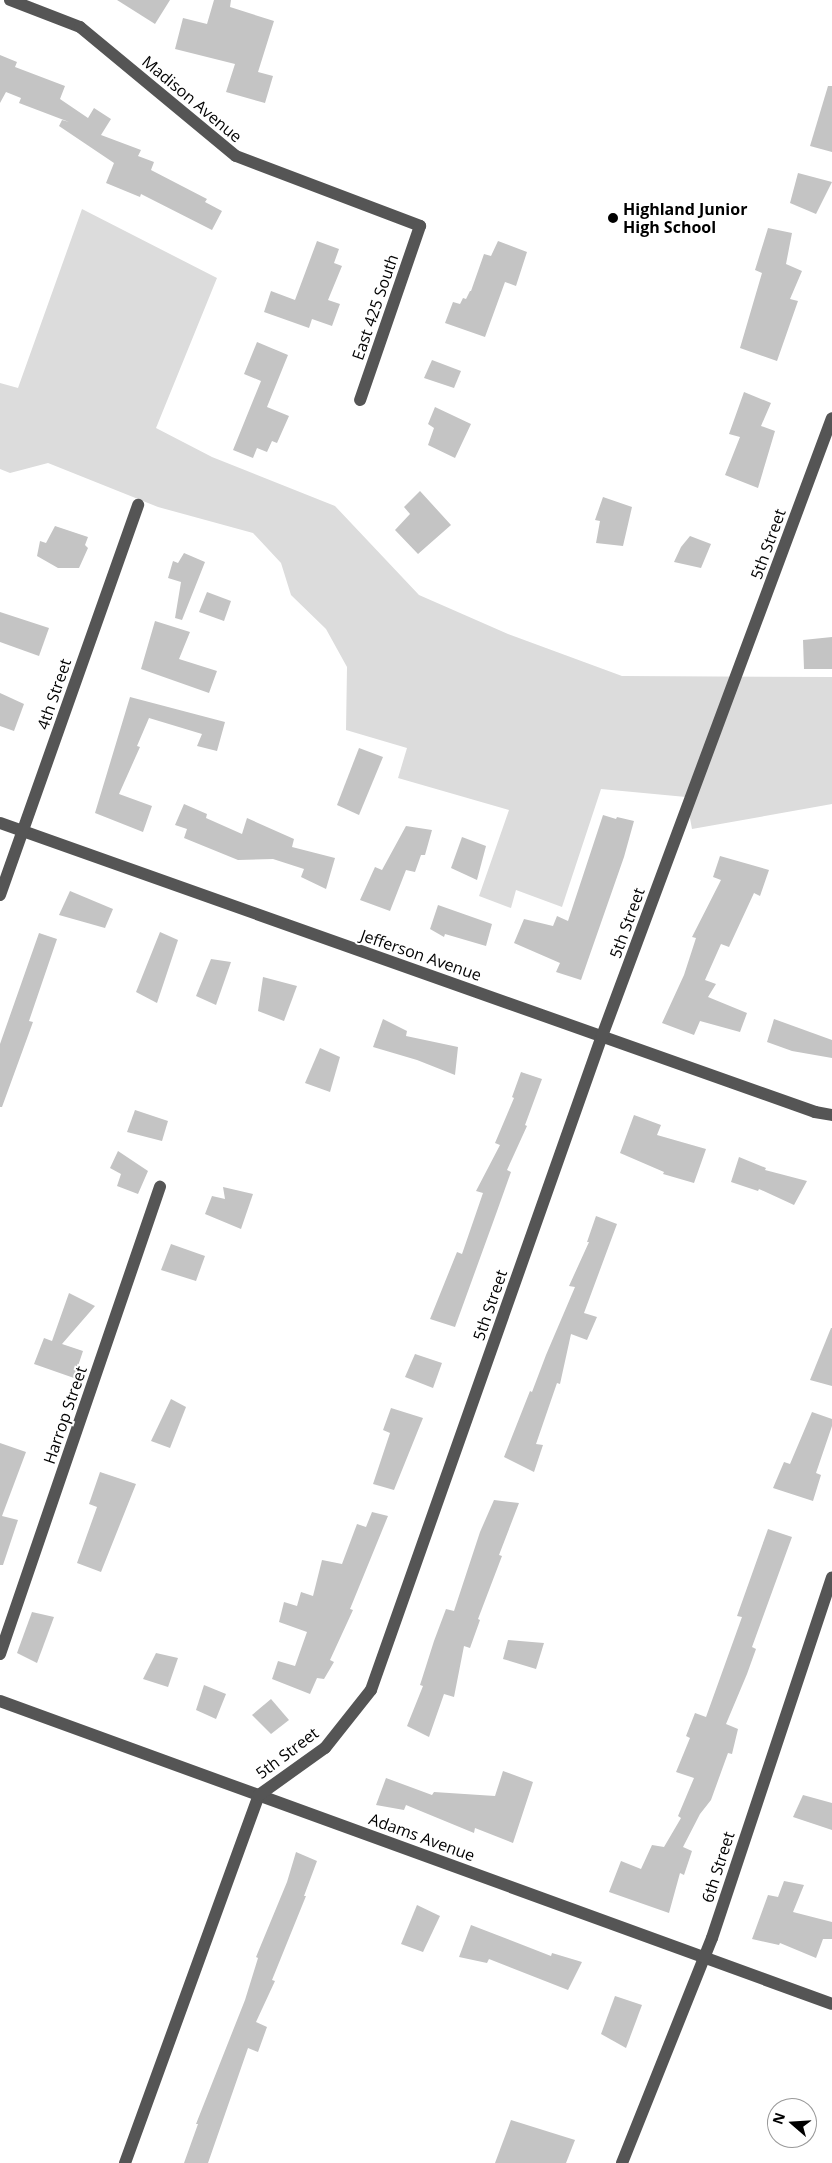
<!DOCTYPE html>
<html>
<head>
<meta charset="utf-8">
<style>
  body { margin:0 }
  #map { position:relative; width:832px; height:2163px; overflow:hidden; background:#fff; font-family:"Open Sans",sans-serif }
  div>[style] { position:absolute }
  .green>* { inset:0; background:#dcdcdc }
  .building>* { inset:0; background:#c4c4c4 }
  .minor>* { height:12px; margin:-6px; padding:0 6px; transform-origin:6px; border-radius:6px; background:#555 }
  .dots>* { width:14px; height:14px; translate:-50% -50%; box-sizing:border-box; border:2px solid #fff; border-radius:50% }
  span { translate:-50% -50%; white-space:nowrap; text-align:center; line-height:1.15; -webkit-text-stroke:4px #fff; paint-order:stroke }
  .street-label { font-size:16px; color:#000 }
  .poi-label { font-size:16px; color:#000; font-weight:700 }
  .left { translate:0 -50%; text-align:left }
  .north { position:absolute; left:767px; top:2098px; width:50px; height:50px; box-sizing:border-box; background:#fff; border:1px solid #999; border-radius:50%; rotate:289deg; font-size:14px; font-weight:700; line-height:20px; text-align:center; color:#000 }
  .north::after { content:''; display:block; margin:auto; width:18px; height:22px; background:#000; clip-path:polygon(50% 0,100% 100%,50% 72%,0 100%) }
</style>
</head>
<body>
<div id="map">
  <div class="green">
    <i style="clip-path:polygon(82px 209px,217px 278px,156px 428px,212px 457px,335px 506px,419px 595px,508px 634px,622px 676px,832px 677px,832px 804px,692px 829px,686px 797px,601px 789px,562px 907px,516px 890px,511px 908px,479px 896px,509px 810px,398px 778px,407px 748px,346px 730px,347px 667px,326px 629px,291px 595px,281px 563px,253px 533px,158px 507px,48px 463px,10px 473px,0 469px,0 383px,18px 388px)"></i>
  </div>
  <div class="building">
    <i style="clip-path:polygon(117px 0,170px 0,155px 24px)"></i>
    <i style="clip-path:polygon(214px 0,231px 0,230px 7px,274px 21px,258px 72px,273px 76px,265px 103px,226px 92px,235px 64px,175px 49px,183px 18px,207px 24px)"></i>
    <i style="clip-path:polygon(0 55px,17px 62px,15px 67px,65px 86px,60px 99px,88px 118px,94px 108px,111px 119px,101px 135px,141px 150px,138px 156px,154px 162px,151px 170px,207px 199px,205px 202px,222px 211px,212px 230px,141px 194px,140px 197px,106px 183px,114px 163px,59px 126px,62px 120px,69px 122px,19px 103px,21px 98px,6px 92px,0 103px)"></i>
    <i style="clip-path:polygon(828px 86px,832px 86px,832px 152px,810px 146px)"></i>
    <i style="clip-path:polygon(798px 173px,832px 182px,816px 214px,790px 203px)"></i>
    <i style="clip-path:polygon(768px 228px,792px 233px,786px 264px,802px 271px,790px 299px,798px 301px,777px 361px,740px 348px,762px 273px,755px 270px)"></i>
    <i style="clip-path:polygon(317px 241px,339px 249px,334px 263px,342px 266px,328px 300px,340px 304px,332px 326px,312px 319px,309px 328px,264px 312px,271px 291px,295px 300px)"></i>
    <i style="clip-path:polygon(498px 241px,527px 252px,516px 286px,505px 282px,485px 337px,445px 323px,453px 302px,460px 304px,463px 298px,466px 299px,470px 291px,471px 291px,484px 254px,491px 256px)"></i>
    <i style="clip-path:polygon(257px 342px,288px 355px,267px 407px,289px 416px,277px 443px,272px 441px,267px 452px,257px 448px,253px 458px,233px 450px,261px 381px,244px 374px)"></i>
    <i style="clip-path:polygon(432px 360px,461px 371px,454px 388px,424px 378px)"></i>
    <i style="clip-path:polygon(744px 392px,771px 403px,761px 426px,775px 431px,758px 488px,725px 475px,740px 437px,729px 434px)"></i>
    <i style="clip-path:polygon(435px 407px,471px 424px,455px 458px,428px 445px,434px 428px,428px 424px)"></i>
    <i style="clip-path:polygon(420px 491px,451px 525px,418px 554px,395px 530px,410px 514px,404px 507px)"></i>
    <i style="clip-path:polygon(603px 497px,632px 507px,623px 546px,596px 543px,600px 521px,595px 520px)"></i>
    <i style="clip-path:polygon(55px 526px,88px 537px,85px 545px,88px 548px,79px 568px,58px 568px,37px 556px,40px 541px,46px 543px)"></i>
    <i style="clip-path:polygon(690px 536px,711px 544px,701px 568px,674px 562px,681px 547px)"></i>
    <i style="clip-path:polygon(184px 553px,205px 562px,182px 620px,175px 618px,181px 582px,168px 578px,173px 561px,178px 563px)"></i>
    <i style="clip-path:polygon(207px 592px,231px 601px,224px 621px,199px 612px)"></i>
    <i style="clip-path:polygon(0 612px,49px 628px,39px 656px,0 642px)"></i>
    <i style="clip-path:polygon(155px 621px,190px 632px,179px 659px,217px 671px,209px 693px,141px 669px)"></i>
    <i style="clip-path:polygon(832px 637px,832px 669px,804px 669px,803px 640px)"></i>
    <i style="clip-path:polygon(0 693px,24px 704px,14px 731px,0 726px)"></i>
    <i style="clip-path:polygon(130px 697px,225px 722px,217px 751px,197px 746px,202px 734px,149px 718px,137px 746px,140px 747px,119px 794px,152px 806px,143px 832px,95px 813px)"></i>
    <i style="clip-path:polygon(359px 748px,383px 757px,359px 815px,337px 805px)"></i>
    <i style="clip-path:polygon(184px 804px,207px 814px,206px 818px,242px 834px,247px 818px,294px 839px,292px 847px,335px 858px,326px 889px,301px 877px,304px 869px,273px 859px,238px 860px,184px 838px,187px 829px,175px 825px)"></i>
    <i style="clip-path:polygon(603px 815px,616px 819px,617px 817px,634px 821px,624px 857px,581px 980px,556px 972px,560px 963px,514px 943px,524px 919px,553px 926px,557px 916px,568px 921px)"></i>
    <i style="clip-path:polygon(406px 826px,432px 830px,425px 855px,421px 855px,415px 872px,406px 870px,390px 911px,360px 900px,375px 867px,382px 870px)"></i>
    <i style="clip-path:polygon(462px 837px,486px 846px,477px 880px,451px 868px)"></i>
    <i style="clip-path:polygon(720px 856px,769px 870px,760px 896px,754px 893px,729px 947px,721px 944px,705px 980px,716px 984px,708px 997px,747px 1013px,740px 1032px,700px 1021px,694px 1035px,662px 1023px,684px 975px,696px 938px,692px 937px,721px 880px,713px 877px)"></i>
    <i style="clip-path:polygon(70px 891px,113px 909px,105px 928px,59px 915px)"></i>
    <i style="clip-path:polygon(438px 905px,492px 924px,486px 946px,445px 934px,444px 937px,430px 929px)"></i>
    <i style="clip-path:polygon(160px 932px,178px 940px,157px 1003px,136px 992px)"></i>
    <i style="clip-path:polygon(39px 933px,57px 939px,29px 1021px,33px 1022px,2px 1107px,0 1107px,0 1044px)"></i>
    <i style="clip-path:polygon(211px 959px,231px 962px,216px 1005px,196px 996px)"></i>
    <i style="clip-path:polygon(263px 977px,297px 986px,284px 1021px,258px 1011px)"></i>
    <i style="clip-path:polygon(383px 1019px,407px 1031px,406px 1036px,458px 1047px,455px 1075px,417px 1060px,373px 1047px)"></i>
    <i style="clip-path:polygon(774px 1019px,832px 1040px,832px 1058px,792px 1051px,767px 1042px)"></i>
    <i style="clip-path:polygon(320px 1048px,340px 1057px,330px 1092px,305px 1083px)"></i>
    <i style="clip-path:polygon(521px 1072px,542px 1079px,525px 1125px,527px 1126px,507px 1170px,511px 1172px,496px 1214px,455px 1327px,430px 1319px,457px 1252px,462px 1254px,483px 1193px,476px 1191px,500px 1145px,495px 1143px,514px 1098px,512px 1097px)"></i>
    <i style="clip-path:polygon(135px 1110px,168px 1121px,162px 1141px,127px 1132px)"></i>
    <i style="clip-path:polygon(634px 1115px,661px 1125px,657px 1135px,706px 1149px,694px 1183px,663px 1174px,664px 1172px,620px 1153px)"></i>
    <i style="clip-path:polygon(118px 1151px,148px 1171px,138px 1194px,117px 1186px,121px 1174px,110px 1168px)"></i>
    <i style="clip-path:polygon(739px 1157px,766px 1168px,765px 1170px,807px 1181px,794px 1205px,759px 1189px,758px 1191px,731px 1182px)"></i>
    <i style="clip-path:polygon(223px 1187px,253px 1194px,241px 1229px,205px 1214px,212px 1196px,225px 1199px)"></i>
    <i style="clip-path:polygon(596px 1216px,617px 1224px,584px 1313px,597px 1317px,587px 1340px,571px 1334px,560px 1384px,557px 1383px,536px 1444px,543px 1445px,534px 1472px,504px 1457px,530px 1391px,532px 1392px,546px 1355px,575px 1287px,569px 1286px,589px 1242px,587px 1242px)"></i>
    <i style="clip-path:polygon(171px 1244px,205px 1256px,196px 1281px,161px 1270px)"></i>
    <i style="clip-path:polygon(69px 1293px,95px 1306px,62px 1344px,83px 1351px,74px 1378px,34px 1364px,44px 1338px,52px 1341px)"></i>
    <i style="clip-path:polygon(831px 1328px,832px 1328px,832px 1386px,810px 1380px)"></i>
    <i style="clip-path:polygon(415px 1354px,442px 1363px,433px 1388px,405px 1377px)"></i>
    <i style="clip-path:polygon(171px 1399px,186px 1407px,170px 1448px,151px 1441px)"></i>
    <i style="clip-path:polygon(391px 1408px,423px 1418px,394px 1490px,373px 1484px,390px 1433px,383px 1430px)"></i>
    <i style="clip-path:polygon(812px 1412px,832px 1419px,832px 1426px,816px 1473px,821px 1475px,813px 1501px,773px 1488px,784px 1462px,790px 1464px)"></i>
    <i style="clip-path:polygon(0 1443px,26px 1452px,2px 1516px,18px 1520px,3px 1565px,0 1565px)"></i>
    <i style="clip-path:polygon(100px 1472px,136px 1484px,101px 1572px,77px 1563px,97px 1507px,89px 1504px)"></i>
    <i style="clip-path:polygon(494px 1500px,519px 1503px,499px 1555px,502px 1556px,478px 1619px,480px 1620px,470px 1648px,464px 1646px,454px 1697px,444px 1694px,429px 1737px,407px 1726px,423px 1686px,420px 1685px,434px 1641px,446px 1609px,454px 1611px,480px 1532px)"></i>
    <i style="clip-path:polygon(372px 1512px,388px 1516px,350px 1609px,353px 1610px,330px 1660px,334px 1662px,324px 1679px,317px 1678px,310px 1694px,272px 1679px,278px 1661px,295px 1666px,307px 1632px,279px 1622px,284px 1602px,297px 1606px,301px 1592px,313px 1596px,322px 1560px,342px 1564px,357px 1524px,366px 1527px)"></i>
    <i style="clip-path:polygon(768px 1529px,792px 1537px,752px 1647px,756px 1649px,747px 1674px,726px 1724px,738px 1729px,732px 1754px,728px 1753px,711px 1800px,700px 1814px,683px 1847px,692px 1851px,684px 1875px,680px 1873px,669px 1913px,609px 1892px,621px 1861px,641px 1869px,652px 1845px,664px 1847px,681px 1818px,678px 1816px,694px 1778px,676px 1772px,690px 1738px,686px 1736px,695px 1713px,706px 1717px,742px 1617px,737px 1616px)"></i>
    <i style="clip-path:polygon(32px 1612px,54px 1617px,37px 1663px,17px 1653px)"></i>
    <i style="clip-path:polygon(508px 1640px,544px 1643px,536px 1669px,503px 1659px)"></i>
    <i style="clip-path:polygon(156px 1653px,178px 1658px,168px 1687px,143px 1679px)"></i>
    <i style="clip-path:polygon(204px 1685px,226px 1694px,216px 1719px,196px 1710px)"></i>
    <i style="clip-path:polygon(271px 1699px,289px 1720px,271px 1734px,252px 1715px)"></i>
    <i style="clip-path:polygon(503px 1771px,533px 1782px,513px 1843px,475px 1828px,474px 1833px,406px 1805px,404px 1810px,376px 1805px,386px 1778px,432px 1795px,434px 1792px,495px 1796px)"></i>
    <i style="clip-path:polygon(803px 1795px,832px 1803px,832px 1830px,793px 1817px)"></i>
    <i style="clip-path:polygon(296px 1852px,317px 1861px,304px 1896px,306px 1896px,272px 1980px,275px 1981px,256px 2022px,267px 2027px,258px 2052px,248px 2048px,208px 2163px,184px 2163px,198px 2124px,196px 2124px,245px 2000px,258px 1958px,256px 1957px,287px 1882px)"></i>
    <i style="clip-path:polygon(784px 1881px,804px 1885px,793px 1912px,832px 1922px,832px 1939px,823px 1939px,816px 1958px,780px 1943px,779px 1945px,752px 1939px,768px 1895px,778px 1897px)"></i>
    <i style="clip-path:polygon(417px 1905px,440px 1916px,423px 1952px,401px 1944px)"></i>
    <i style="clip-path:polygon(471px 1925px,551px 1956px,552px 1953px,582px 1962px,568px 1990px,489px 1959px,487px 1963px,459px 1957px)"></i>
    <i style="clip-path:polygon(615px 1996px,642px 2005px,626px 2048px,601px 2034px)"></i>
    <i style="clip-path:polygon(511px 2120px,575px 2140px,566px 2163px,495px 2163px)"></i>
  </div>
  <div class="minor">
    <i style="left:10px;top:0;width:75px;rotate:21.1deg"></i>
    <i style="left:80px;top:27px;width:202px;rotate:39.6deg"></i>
    <i style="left:236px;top:156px;width:197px;rotate:20.8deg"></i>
    <i style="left:420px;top:226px;width:184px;rotate:109deg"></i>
    <i style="left:0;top:823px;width:865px;rotate:19.52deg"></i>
    <i style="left:815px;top:1112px;width:17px;rotate:10deg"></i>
    <i style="left:0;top:895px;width:414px;rotate:-70.5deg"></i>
    <i style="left:0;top:1654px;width:494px;rotate:-71.1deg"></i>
    <i style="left:0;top:1701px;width:885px;rotate:20.01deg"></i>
    <i style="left:125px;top:2163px;width:392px;rotate:-70deg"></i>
    <i style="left:259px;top:1795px;width:81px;rotate:-35.5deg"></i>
    <i style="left:325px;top:1748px;width:74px;rotate:-51.6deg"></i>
    <i style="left:371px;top:1690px;width:694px;rotate:-70.55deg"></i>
    <i style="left:602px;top:1036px;width:659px;rotate:-69.59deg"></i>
    <i style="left:622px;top:2163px;width:242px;rotate:-68.2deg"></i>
    <i style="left:712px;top:1938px;width:380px;rotate:-71.6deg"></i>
  </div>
  <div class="dots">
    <i style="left:613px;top:218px;background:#000"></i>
  </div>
  <div class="street-label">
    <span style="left:192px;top:99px;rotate:40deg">Madison Avenue</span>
    <span style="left:375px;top:307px;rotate:-71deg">East 425 South</span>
    <span style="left:768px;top:544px;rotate:-70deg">5th Street</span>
    <span style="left:54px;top:694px;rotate:-71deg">4th Street</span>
    <span style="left:627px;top:923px;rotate:-70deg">5th Street</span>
    <span style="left:421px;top:955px;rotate:19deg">Jefferson Avenue</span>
    <span style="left:490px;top:1305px;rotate:-71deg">5th Street</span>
    <span style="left:65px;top:1415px;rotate:-71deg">Harrop Street</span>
    <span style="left:287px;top:1753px;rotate:-37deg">5th Street</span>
    <span style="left:422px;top:1837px;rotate:20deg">Adams Avenue</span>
    <span style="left:718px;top:1867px;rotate:-72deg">6th Street</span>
  </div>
  <div class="poi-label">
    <span class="left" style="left:623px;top:218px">Highland Junior<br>High School</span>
  </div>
  <div class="north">N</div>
</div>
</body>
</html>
